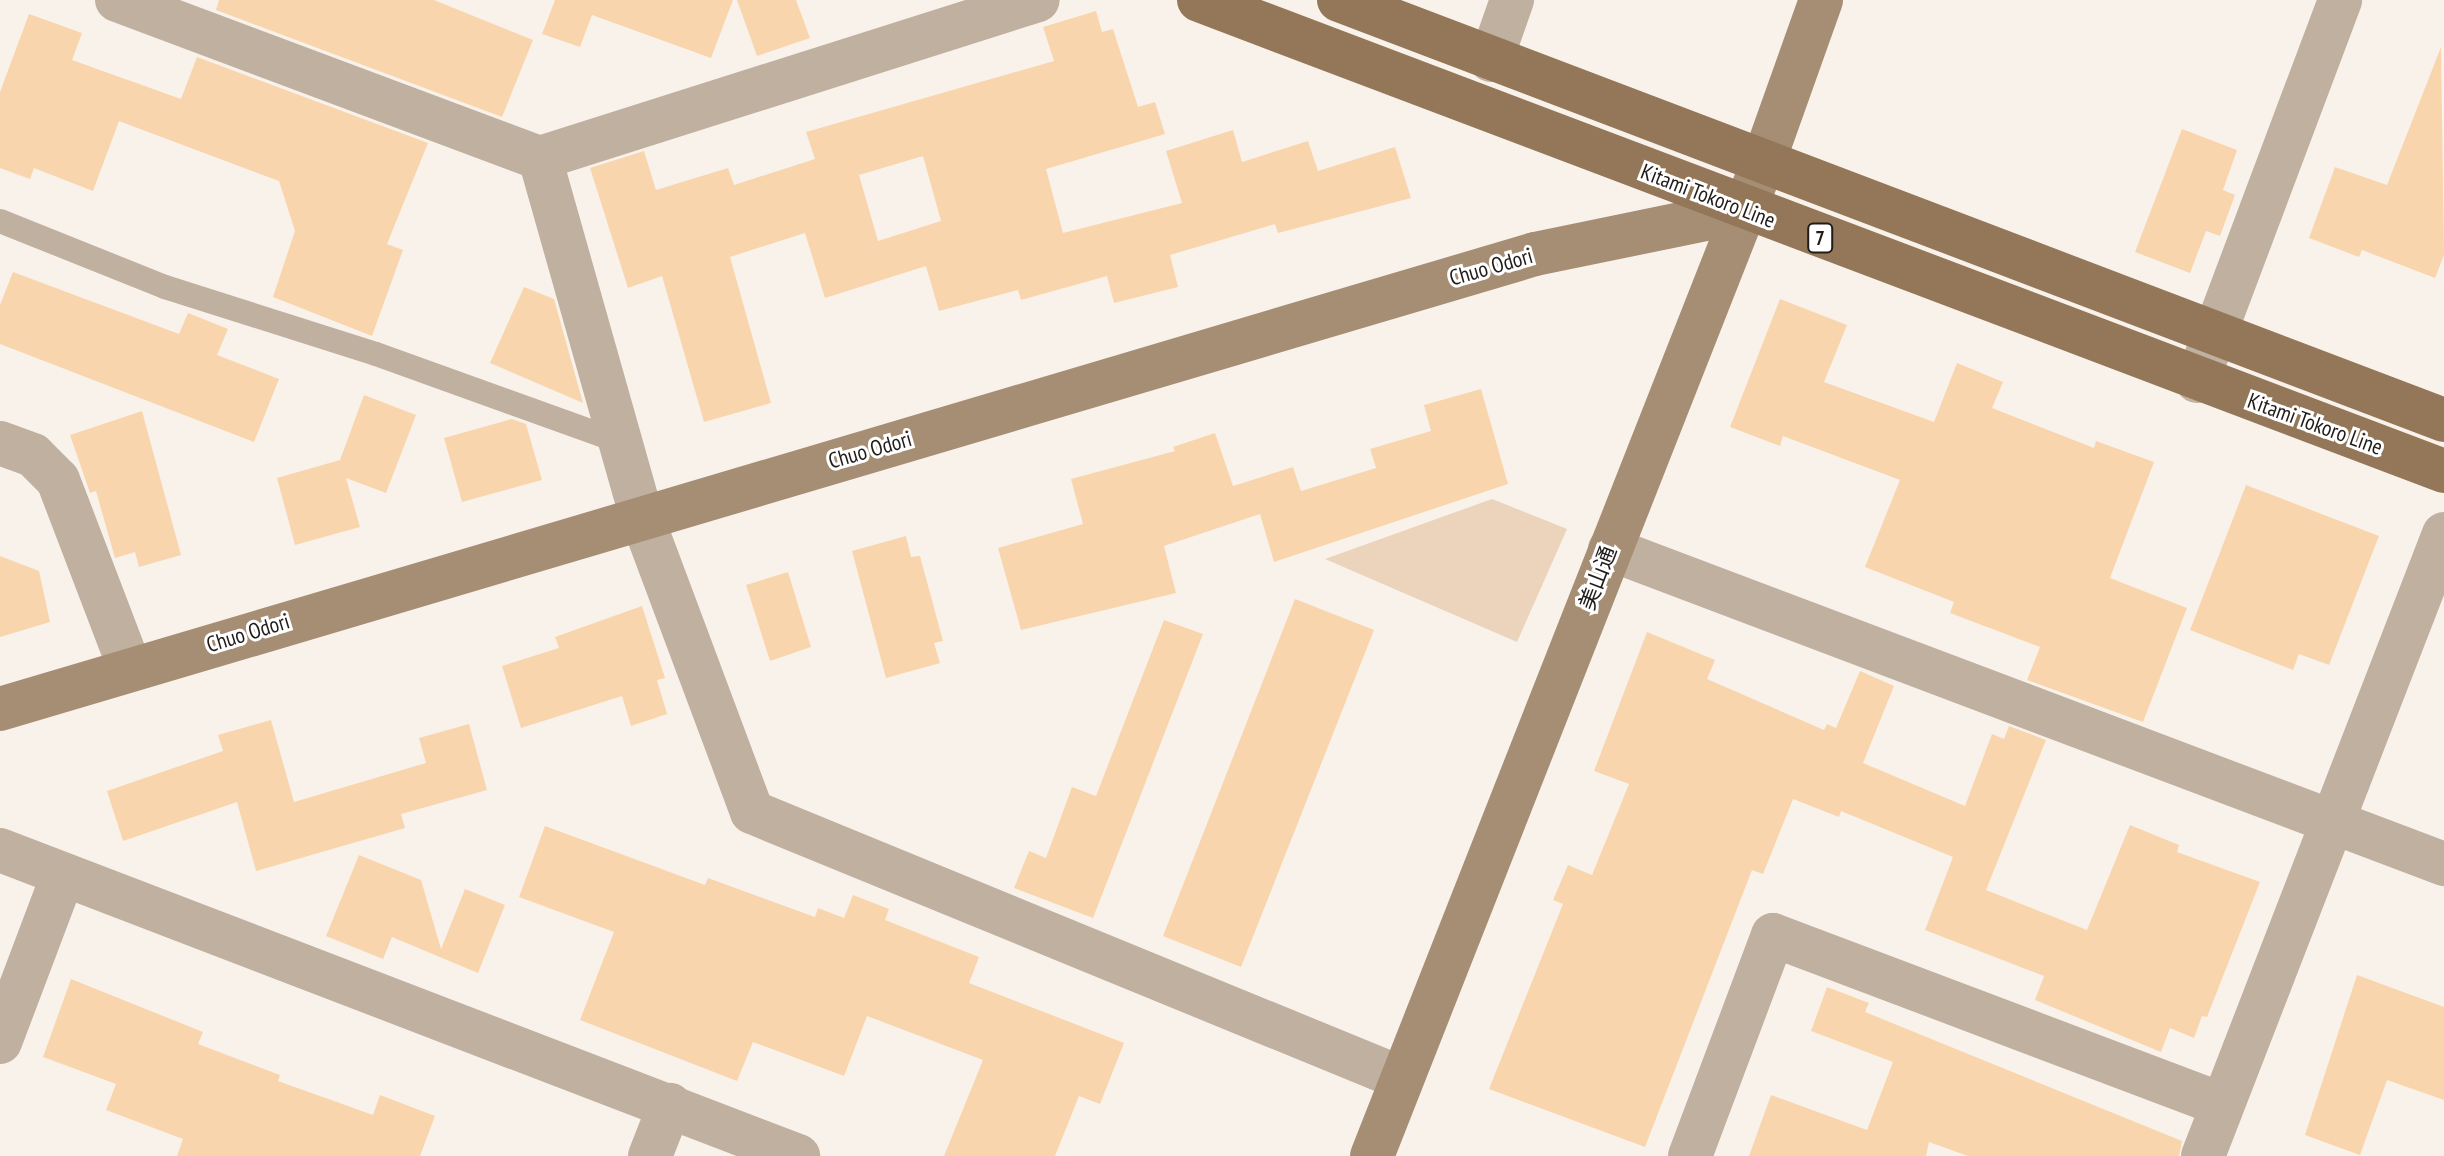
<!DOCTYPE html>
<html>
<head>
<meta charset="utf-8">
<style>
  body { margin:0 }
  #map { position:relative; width:2444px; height:1156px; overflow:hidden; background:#f9f2eb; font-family:"PT Sans Narrow","Noto Sans JP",sans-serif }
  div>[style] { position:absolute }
  .green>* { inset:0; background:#ebd4bb }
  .building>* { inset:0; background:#f9d5ad }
  .lane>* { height:24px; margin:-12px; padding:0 12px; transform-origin:12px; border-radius:12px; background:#c0b09f }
  .street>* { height:44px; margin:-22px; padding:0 22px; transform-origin:22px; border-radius:22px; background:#c0b09f }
  .secondary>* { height:44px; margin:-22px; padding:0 22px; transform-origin:22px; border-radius:22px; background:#a68e75 }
  .primary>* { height:44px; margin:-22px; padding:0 22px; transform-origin:22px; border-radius:22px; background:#937758 }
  span { translate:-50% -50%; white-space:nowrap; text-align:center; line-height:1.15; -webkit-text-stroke:6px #fff; paint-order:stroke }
  .shield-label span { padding:2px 6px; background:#fff; border:2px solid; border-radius:6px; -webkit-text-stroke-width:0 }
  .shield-label { font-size:20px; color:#1f1c1a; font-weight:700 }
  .street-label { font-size:22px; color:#1f1c1a }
</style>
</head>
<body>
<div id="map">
  <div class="green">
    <i style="clip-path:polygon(1492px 499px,1567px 529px,1517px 642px,1325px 559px)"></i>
  </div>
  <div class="building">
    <i style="clip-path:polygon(219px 0,434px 0,533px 40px,502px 117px,216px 10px)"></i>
    <i style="clip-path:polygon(555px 0,733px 0,711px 58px,592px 15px,580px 47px,542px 34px)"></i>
    <i style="clip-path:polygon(737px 0,796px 0,810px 38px,757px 56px)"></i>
    <i style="clip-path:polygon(evenodd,1096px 11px,1102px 32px,1113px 29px,1138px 107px,1155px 102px,1165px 134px,1046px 169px,1063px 233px,1182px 203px,1166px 151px,1233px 130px,1242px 162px,1308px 141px,1318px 171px,1395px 147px,1411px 198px,1278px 233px,1275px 224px,1170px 255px,1178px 287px,1114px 303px,1107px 276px,1021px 300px,1018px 290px,939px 311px,926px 266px,825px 298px,805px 233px,730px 257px,771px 403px,704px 422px,662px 276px,628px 288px,590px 168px,644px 151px,656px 190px,728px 168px,734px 185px,815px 159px,806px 132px,1054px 61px,1043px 27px,1096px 11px,923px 156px,941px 221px,878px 241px,859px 175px,923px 156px)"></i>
    <i style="clip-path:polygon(29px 14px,82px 33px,72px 60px,181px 99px,197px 57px,428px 143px,387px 244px,403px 250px,372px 336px,273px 297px,295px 231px,279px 181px,119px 121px,93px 191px,34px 168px,30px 179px,0 168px,0 92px)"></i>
    <i style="clip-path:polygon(2441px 47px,2444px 255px,2435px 278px,2362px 250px,2359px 257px,2309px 238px,2335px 167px,2387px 185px)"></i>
    <i style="clip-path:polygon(2182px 129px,2237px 150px,2223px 190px,2235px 195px,2220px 236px,2206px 231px,2190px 273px,2135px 252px)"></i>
    <i style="clip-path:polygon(13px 272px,179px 334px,188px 313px,228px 329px,217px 355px,279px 379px,254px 442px,0 344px,0 305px)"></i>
    <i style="clip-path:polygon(524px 287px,554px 299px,583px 403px,490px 363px)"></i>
    <i style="clip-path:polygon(1780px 299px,1847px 325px,1824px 382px,1934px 422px,1957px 363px,2003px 382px,1992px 408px,2094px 448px,2096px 441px,2154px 462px,2110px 578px,2187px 608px,2143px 722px,2027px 680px,2040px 647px,1950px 613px,1954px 602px,1865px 567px,1900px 480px,1783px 436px,1780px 446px,1730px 427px)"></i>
    <i style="clip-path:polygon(1481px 389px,1508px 484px,1274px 562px,1260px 514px,1164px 546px,1176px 593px,1021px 630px,998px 548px,1083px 524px,1071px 479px,1175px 451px,1173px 447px,1215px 433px,1233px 486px,1293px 467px,1301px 491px,1376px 468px,1370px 449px,1431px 431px,1424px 405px)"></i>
    <i style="clip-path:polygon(364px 395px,416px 415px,386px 493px,346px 478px,360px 527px,295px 545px,277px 478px,340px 460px)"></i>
    <i style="clip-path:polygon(142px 411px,181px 555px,139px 567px,135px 552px,115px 558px,96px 491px,90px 493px,70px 435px)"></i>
    <i style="clip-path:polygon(512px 419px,526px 424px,542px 480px,462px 502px,444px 438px)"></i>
    <i style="clip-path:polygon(2246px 485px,2379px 536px,2329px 665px,2299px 654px,2293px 670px,2190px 630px)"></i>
    <i style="clip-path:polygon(906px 536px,911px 557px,920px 556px,943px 641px,934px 643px,940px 663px,886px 678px,852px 551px)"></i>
    <i style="clip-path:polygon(0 556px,39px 571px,50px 622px,0 637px)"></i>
    <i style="clip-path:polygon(788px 572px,811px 647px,770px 661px,746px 585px)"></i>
    <i style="clip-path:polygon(1295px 599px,1374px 630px,1241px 967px,1163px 936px)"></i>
    <i style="clip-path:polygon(642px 606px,665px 678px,657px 680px,667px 714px,631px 726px,622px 696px,521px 728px,502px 666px,559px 648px,555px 637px)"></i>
    <i style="clip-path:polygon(1164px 620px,1203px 634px,1093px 918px,1014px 888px,1029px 851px,1046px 858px,1072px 787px,1096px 796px)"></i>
    <i style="clip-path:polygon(1647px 632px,1715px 660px,1707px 679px,1824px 730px,1827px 724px,1836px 728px,1860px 671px,1894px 686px,1863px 763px,1965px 806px,1992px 734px,2004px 739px,2009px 726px,2046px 740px,1986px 890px,2087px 930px,2130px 825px,2179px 845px,2177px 852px,2260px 882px,2207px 1017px,2202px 1016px,2194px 1038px,2170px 1028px,2161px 1052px,2035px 1000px,2044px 976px,1925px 930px,1953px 857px,1841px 811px,1839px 817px,1793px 799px,1763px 874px,1752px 870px,1645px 1147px,1489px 1089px,1563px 904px,1553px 900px,1568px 865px,1592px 875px,1629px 784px,1594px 771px)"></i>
    <i style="clip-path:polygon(271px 720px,294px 802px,426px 763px,419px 738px,469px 724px,487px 790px,401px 814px,405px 828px,256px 871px,237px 802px,123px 841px,107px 791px,223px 751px,218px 735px)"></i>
    <i style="clip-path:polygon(545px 826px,705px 885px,708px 878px,815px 917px,818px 908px,844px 918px,853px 895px,889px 909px,885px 920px,979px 957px,969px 983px,1124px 1043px,1100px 1104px,1079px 1096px,1055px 1156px,944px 1156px,983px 1060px,867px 1016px,844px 1076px,753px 1042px,737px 1081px,580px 1020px,614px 932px,519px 897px)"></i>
    <i style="clip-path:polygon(359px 855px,421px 880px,441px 949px,465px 889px,505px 905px,478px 973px,392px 937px,383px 959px,326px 936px)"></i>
    <i style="clip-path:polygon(2357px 975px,2444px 1007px,2444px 1100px,2387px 1080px,2360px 1155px,2305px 1135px)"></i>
    <i style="clip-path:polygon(71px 979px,203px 1032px,198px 1044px,280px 1075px,278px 1081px,373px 1115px,380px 1095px,435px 1116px,420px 1156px,177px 1156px,183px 1139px,106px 1110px,116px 1084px,43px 1057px)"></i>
    <i style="clip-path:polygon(1827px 987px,1869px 1003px,1865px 1012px,2182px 1141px,2179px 1156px,1968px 1156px,1929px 1142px,1926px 1156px,1749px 1156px,1771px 1095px,1867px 1130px,1893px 1062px,1811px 1031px)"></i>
  </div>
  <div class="lane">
    <i style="left:0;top:221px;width:178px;rotate:21.8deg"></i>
    <i style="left:165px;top:287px;width:221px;rotate:17.6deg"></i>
    <i style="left:376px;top:354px;width:260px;rotate:19.8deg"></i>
  </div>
  <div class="street">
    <i style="left:117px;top:0;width:452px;rotate:20.5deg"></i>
    <i style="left:540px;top:158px;width:522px;rotate:-17.6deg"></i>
    <i style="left:1491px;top:60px;width:64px;rotate:-70.7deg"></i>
    <i style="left:540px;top:158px;width:371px;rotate:74.2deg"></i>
    <i style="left:641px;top:515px;width:317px;rotate:69.5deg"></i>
    <i style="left:752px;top:812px;width:701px;rotate:22.29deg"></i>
    <i style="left:2197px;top:381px;width:407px;rotate:-69.4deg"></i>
    <i style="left:0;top:443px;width:35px;rotate:20deg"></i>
    <i style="left:33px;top:455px;width:35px;rotate:45deg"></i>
    <i style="left:58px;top:480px;width:202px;rotate:69.1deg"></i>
    <i style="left:1610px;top:549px;width:892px;rotate:20.69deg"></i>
    <i style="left:0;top:850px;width:855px;rotate:20.98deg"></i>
    <i style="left:0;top:1042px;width:178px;rotate:-69.3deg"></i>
    <i style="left:650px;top:1156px;width:55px;rotate:-68.6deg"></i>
    <i style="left:1690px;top:1156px;width:236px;rotate:-69.4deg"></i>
    <i style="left:1773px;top:935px;width:480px;rotate:20.7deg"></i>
    <i style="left:2203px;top:1156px;width:667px;rotate:-68.82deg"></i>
  </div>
  <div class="secondary">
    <i style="left:0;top:709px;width:1601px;rotate:-16.51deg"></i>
    <i style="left:1535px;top:254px;width:213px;rotate:-11.6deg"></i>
    <i style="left:1372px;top:1156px;width:1067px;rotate:-68.51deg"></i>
    <i style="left:1763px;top:163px;width:173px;rotate:-70.4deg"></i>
  </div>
  <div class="primary">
    <i style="left:1199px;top:0;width:1331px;rotate:20.72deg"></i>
    <i style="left:1339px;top:0;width:1182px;rotate:20.81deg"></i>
  </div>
  <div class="shield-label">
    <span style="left:1820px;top:238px">7</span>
  </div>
  <div class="street-label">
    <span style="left:1708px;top:196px;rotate:21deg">Kitami Tokoro Line</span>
    <span style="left:1491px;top:267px;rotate:-16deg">Chuo Odori</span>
    <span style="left:2315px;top:424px;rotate:20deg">Kitami Tokoro Line</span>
    <span style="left:870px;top:450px;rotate:-16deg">Chuo Odori</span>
    <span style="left:1598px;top:578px;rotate:-69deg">美山通</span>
    <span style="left:248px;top:633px;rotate:-17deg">Chuo Odori</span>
  </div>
</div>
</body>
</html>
